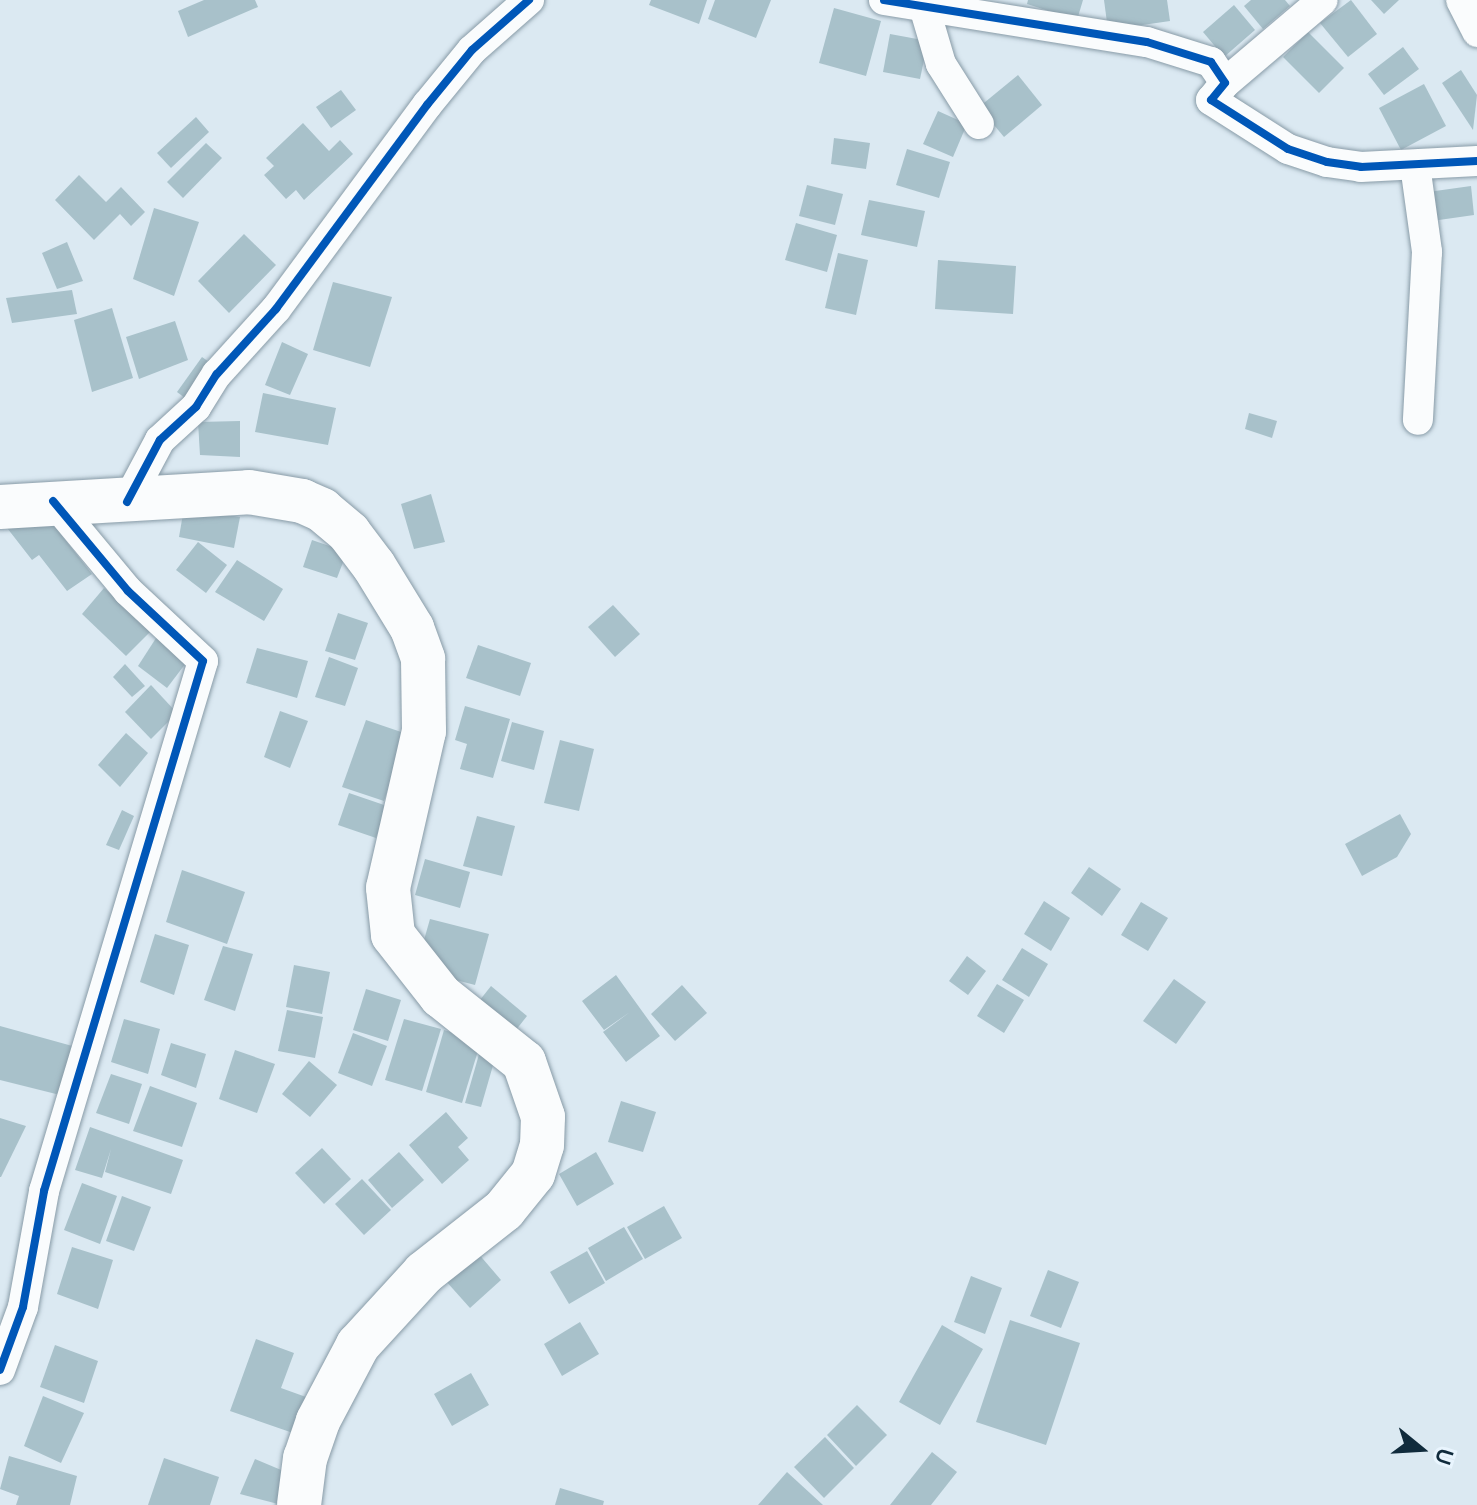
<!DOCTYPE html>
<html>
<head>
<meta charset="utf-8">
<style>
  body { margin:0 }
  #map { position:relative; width:1477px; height:1505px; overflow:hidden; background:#dbe9f2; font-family:Cabin,sans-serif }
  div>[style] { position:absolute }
  .building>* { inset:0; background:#a8c1ca }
  .roads { filter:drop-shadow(0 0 2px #889ba7) drop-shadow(0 0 2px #889ba7) }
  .street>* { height:30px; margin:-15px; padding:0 15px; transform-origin:15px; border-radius:15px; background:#fafcfd }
  .secondary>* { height:44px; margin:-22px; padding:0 22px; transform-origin:22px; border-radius:22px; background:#fafcfd }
  .cycleway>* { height:8px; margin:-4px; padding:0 4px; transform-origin:4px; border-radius:4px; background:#0057b8 }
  span { translate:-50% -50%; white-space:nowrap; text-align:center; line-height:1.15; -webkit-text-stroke:6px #e9f5fe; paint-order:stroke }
  .north { position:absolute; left:1381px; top:1409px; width:80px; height:80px; -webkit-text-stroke:6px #e9f5fe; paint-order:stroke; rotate:108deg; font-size:22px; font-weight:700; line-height:32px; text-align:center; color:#102b3c }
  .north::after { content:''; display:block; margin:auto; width:28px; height:36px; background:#102b3c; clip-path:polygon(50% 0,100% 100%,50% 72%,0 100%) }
</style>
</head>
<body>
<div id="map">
  <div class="building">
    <i style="clip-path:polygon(204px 0,255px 0,258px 7px,188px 37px,178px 11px)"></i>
    <i style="clip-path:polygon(651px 0,707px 0,699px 24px,649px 5px)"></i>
    <i style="clip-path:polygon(715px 0,771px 0,756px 38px,708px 19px)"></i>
    <i style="clip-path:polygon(1028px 0,1083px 0,1077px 20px,1027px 4px)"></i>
    <i style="clip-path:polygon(1104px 0,1167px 0,1170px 21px,1108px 30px)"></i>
    <i style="clip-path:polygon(1251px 0,1285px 0,1290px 6px,1263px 29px,1244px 6px)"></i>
    <i style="clip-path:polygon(1351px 0,1377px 34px,1348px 57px,1320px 23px)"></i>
    <i style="clip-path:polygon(1371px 0,1399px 0,1384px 14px)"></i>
    <i style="clip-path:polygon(1234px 5px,1255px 30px,1224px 57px,1203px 32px)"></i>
    <i style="clip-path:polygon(834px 8px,881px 21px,866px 76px,819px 63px)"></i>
    <i style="clip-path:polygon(1308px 32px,1344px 68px,1319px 93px,1283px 57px)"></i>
    <i style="clip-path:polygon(890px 34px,928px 41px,920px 79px,883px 72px)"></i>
    <i style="clip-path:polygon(1403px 47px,1419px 69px,1384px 95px,1368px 74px)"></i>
    <i style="clip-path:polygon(1461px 70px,1477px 95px,1473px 130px,1442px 83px)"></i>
    <i style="clip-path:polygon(1018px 75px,1042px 105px,1004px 137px,979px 107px)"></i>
    <i style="clip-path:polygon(1424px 84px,1446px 126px,1401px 150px,1379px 108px)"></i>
    <i style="clip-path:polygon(341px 90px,356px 110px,331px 128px,316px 107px)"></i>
    <i style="clip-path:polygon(938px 111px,967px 124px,953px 157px,923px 144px)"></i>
    <i style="clip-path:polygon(196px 117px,209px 132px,171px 168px,157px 153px)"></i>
    <i style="clip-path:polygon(303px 123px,329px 151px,340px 140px,353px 154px,304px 200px,296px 190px,286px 199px,264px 175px,274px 166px,266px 158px)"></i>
    <i style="clip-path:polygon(834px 138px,870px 143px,866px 169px,831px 164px)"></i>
    <i style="clip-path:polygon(206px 143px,222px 158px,183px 198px,167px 182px)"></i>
    <i style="clip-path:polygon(907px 149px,950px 162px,939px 198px,896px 185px)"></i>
    <i style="clip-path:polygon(79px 175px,106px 202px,121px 187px,145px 212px,131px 226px,120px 214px,94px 240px,55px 200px)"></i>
    <i style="clip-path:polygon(807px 185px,843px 194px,835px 225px,799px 216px)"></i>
    <i style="clip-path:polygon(1471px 186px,1474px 215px,1432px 221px,1428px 192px)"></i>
    <i style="clip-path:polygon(869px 200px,925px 211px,917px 247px,861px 235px)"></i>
    <i style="clip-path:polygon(154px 208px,199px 222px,174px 296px,133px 279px)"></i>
    <i style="clip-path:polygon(796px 223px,837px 235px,827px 272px,785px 260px)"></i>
    <i style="clip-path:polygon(244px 234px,276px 265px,229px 313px,198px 281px)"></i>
    <i style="clip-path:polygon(67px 242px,83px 281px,57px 289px,42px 253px)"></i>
    <i style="clip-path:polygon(838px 253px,868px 260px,856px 315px,825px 308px)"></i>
    <i style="clip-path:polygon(938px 260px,1016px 266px,1013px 314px,935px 309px)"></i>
    <i style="clip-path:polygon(333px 282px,392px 297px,370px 367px,313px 350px)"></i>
    <i style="clip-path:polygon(72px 290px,77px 314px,12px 323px,6px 298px)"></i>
    <i style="clip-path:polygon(112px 308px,133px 378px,92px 392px,74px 320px)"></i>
    <i style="clip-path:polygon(175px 321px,188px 360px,139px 379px,126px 337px)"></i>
    <i style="clip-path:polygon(282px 342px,308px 354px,290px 395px,265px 385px)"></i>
    <i style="clip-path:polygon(202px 357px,219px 369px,193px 404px,177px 392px)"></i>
    <i style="clip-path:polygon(263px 393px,336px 408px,328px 445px,255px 432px)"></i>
    <i style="clip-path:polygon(1249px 413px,1277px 421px,1272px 438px,1245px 429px)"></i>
    <i style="clip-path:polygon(240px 421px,240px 457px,200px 455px,198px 422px)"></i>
    <i style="clip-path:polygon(431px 494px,445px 542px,414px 549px,401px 504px)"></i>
    <i style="clip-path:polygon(184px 508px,240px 517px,234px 548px,179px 537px)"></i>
    <i style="clip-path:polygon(42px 510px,92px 574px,67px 591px,39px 555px,32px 560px,4px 524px)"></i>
    <i style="clip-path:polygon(312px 540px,347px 552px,337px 578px,303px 567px)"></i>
    <i style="clip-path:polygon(198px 542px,227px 565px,206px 593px,176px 570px)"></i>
    <i style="clip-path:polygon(237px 560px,283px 589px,264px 621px,215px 592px)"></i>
    <i style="clip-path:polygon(104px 588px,152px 630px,126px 656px,82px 614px)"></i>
    <i style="clip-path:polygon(613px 605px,640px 634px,615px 657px,588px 627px)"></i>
    <i style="clip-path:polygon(338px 613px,368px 623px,355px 660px,325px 651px)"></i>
    <i style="clip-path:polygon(158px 635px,189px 659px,167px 688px,138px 666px)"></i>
    <i style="clip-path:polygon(478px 645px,531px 663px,520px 696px,466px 678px)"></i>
    <i style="clip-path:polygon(257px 648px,308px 661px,297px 698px,246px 683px)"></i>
    <i style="clip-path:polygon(329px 657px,358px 668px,345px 706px,315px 697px)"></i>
    <i style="clip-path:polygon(125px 664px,145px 686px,132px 697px,113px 677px)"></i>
    <i style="clip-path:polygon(151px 685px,177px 713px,151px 739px,125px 712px)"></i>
    <i style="clip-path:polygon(465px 706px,510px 719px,493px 778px,460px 769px,467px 744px,455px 740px)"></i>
    <i style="clip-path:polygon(280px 711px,308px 721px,290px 768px,264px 757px)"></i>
    <i style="clip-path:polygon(366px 720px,407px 734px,384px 801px,342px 787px)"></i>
    <i style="clip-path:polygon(512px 722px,544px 731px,534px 770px,501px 761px)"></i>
    <i style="clip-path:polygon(126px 733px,148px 753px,120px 787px,98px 765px)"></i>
    <i style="clip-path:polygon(560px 740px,594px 749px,579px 811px,544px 803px)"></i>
    <i style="clip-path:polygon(349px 793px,387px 806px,376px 838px,338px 825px)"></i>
    <i style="clip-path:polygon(122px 810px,134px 816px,119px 850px,106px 845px)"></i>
    <i style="clip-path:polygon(1400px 814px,1411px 834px,1397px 857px,1362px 876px,1345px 844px)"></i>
    <i style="clip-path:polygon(477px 816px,515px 826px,502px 876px,463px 866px)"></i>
    <i style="clip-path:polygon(425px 859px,470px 872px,460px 908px,415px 895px)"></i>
    <i style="clip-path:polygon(1089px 867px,1121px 889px,1102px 916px,1071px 893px)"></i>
    <i style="clip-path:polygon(182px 870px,245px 892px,227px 944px,166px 922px)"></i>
    <i style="clip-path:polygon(1044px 901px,1070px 918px,1051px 951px,1024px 934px)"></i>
    <i style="clip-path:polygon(1141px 902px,1168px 918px,1148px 951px,1121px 935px)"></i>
    <i style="clip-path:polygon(430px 919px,489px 934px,475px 985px,444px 977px,422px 947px)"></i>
    <i style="clip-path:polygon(155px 934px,189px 945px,174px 995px,140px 982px)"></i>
    <i style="clip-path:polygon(223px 946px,253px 954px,235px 1011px,204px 1000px)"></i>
    <i style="clip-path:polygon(1022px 948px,1048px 964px,1029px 997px,1002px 980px)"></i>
    <i style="clip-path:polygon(967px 956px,986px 971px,968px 995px,949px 981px)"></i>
    <i style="clip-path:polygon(294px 965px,330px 972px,322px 1014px,286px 1007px)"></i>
    <i style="clip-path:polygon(616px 975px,660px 1036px,626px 1062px,603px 1032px,630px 1012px,604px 1030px,582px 1001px)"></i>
    <i style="clip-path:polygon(1174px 979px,1206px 1002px,1176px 1044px,1143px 1021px)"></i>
    <i style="clip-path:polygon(997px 984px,1024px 1000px,1004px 1033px,977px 1016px)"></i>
    <i style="clip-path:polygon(682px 985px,707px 1013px,675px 1041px,651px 1014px)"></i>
    <i style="clip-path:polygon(491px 986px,527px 1016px,512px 1035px,476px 1005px)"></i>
    <i style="clip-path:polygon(366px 989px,401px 1000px,388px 1041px,353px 1030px)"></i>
    <i style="clip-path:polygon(287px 1010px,323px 1017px,315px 1058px,278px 1051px)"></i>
    <i style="clip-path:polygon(124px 1019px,160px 1029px,148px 1074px,111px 1062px)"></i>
    <i style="clip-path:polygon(404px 1019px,441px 1029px,422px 1091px,385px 1080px)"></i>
    <i style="clip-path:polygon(0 1026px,76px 1047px,64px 1096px,0 1080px)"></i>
    <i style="clip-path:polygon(444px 1030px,481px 1041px,462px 1103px,426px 1092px)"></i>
    <i style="clip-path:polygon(353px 1033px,387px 1046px,372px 1086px,338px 1073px)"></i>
    <i style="clip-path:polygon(171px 1043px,206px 1054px,196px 1088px,161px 1075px)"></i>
    <i style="clip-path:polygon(482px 1044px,498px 1048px,481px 1107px,465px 1103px)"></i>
    <i style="clip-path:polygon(235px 1050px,275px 1064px,257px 1113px,219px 1099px)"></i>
    <i style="clip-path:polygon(309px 1061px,337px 1085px,310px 1117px,282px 1094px)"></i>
    <i style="clip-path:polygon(111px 1074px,142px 1084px,129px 1124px,96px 1113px)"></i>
    <i style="clip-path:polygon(150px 1086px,197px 1103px,182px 1147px,133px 1131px)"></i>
    <i style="clip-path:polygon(621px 1101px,656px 1112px,643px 1152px,608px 1142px)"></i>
    <i style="clip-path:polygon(446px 1112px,468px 1138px,458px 1147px,469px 1160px,442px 1184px,409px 1145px)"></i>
    <i style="clip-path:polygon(0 1118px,26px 1126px,1px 1177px,0 1177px)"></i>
    <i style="clip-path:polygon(90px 1127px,183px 1160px,171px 1194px,105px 1172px,111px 1149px,102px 1178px,75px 1170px)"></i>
    <i style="clip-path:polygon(322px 1148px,351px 1179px,324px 1204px,295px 1173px)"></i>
    <i style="clip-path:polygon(399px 1152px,424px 1180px,392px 1208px,368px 1180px)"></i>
    <i style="clip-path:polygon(596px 1152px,614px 1184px,577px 1206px,559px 1174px)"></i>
    <i style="clip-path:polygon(362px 1179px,391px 1210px,364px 1235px,335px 1204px)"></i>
    <i style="clip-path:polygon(82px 1183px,117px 1196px,100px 1244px,64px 1230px)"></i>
    <i style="clip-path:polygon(122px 1196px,151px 1207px,134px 1251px,106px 1241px)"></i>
    <i style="clip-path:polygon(664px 1206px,682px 1238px,645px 1259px,627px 1227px)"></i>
    <i style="clip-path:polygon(624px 1227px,643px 1259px,606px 1281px,588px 1248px)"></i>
    <i style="clip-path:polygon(72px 1247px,113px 1260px,98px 1309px,57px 1294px)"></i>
    <i style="clip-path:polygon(587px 1251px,605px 1283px,569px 1304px,550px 1272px)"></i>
    <i style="clip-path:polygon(477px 1252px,501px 1280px,470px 1308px,445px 1280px)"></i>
    <i style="clip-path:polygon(1048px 1270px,1079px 1282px,1061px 1328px,1030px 1316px)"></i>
    <i style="clip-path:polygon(971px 1276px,1002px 1288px,985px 1334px,954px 1322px)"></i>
    <i style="clip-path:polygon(1010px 1320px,1080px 1343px,1046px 1445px,976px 1422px)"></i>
    <i style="clip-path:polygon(580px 1322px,599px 1354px,562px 1376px,544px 1344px)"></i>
    <i style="clip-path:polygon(942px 1325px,983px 1349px,940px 1425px,899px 1402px)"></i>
    <i style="clip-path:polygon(256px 1339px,294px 1353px,281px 1388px,306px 1397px,293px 1433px,230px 1411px)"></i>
    <i style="clip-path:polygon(55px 1345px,98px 1361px,84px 1403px,40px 1387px)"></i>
    <i style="clip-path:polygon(471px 1373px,489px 1405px,452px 1426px,434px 1394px)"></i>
    <i style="clip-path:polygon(43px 1396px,84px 1413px,61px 1463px,24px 1446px)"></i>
    <i style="clip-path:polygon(857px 1405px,887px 1435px,856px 1466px,827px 1435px)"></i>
    <i style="clip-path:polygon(825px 1437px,854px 1468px,824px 1498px,794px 1467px)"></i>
    <i style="clip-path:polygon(932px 1452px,957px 1472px,931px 1505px,890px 1505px)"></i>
    <i style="clip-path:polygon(9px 1456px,77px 1476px,70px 1505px,16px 1505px,19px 1496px,0 1489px)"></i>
    <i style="clip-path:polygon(164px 1458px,219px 1477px,210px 1505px,148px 1505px)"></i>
    <i style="clip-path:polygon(255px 1459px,293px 1475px,282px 1505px,240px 1494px)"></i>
    <i style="clip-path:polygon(787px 1472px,823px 1505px,758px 1505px)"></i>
    <i style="clip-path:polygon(560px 1488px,604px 1501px,603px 1505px,555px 1505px)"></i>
  </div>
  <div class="roads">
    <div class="street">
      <i style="left:884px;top:0;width:266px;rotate:9.1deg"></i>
      <i style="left:1147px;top:42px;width:67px;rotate:17.4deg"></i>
      <i style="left:1211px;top:62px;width:25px;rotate:56deg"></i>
      <i style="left:1225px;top:83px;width:22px;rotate:129deg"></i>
      <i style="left:1211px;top:100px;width:91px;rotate:32.5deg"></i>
      <i style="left:1288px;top:149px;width:41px;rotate:18.4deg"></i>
      <i style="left:1327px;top:162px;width:34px;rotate:8deg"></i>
      <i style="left:1361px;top:167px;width:116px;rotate:-3deg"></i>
      <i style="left:1461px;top:0;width:36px;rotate:63deg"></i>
      <i style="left:925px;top:10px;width:56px;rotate:73.5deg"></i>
      <i style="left:941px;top:64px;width:71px;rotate:57.7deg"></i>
      <i style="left:1225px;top:83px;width:128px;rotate:-40.3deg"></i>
      <i style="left:1415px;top:165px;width:88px;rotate:82.1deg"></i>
      <i style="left:1427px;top:252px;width:168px;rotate:93.1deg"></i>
      <i style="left:127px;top:502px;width:70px;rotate:-62deg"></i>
      <i style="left:160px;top:440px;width:49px;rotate:-42.5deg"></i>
      <i style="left:196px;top:407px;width:39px;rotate:-58deg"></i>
      <i style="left:217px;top:374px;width:88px;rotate:-47.8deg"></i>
      <i style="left:276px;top:309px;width:254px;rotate:-53.5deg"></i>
      <i style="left:427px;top:105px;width:71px;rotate:-50.7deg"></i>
      <i style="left:472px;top:50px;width:76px;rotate:-41.3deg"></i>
      <i style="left:0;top:1370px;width:67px;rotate:-69.9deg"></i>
      <i style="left:23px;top:1307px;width:118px;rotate:-79.7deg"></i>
      <i style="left:44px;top:1191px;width:553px;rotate:-73.3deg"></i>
      <i style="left:203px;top:661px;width:103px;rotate:-137deg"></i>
      <i style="left:128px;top:591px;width:117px;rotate:-129.8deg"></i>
    </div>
    <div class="secondary">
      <i style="left:0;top:507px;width:249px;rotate:-3.4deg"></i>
      <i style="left:249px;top:492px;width:54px;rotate:9.6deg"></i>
      <i style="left:302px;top:501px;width:22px;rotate:24deg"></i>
      <i style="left:322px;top:510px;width:35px;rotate:40deg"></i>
      <i style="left:349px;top:533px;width:41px;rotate:52.9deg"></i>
      <i style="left:374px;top:566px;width:73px;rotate:58.5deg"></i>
      <i style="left:412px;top:628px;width:33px;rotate:70deg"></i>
      <i style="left:423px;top:659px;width:72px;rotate:89.2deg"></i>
      <i style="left:424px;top:731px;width:161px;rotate:102.9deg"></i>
      <i style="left:388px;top:888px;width:47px;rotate:83.9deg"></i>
      <i style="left:393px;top:935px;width:78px;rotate:51.8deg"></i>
      <i style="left:441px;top:996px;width:106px;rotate:38.5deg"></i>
      <i style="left:524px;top:1062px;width:58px;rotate:70.9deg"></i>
      <i style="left:543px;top:1117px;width:28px;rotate:92deg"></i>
      <i style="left:542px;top:1145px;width:30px;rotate:107deg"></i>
      <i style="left:533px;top:1174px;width:46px;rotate:128.9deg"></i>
      <i style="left:504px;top:1210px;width:102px;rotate:141.8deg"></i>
      <i style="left:424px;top:1273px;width:98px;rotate:132.5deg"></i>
      <i style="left:358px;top:1345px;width:86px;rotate:117.8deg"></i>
      <i style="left:318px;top:1421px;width:39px;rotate:109deg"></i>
      <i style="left:305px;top:1458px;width:47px;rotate:97.3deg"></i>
    </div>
  </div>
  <div class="cycleway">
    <i style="left:884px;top:0;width:266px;rotate:9.1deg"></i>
    <i style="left:1147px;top:42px;width:67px;rotate:17.4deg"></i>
    <i style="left:1211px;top:62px;width:25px;rotate:56deg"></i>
    <i style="left:1225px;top:83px;width:22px;rotate:129deg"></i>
    <i style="left:1211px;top:100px;width:91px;rotate:32.5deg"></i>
    <i style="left:1288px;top:149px;width:41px;rotate:18.4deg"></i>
    <i style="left:1327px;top:162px;width:34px;rotate:8deg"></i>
    <i style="left:1361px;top:167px;width:116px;rotate:-3deg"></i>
    <i style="left:127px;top:502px;width:70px;rotate:-62deg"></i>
    <i style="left:160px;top:440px;width:49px;rotate:-42.5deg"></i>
    <i style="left:196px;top:407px;width:39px;rotate:-58deg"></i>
    <i style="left:217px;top:374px;width:88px;rotate:-47.8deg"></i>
    <i style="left:276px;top:309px;width:254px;rotate:-53.5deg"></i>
    <i style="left:427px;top:105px;width:71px;rotate:-50.7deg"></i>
    <i style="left:472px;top:50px;width:76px;rotate:-41.3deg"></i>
    <i style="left:0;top:1370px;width:67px;rotate:-69.9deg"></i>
    <i style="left:23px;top:1307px;width:118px;rotate:-79.7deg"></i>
    <i style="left:44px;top:1191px;width:553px;rotate:-73.3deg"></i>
    <i style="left:203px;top:661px;width:103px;rotate:-137deg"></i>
    <i style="left:128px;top:591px;width:117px;rotate:-129.8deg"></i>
  </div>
  <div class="north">U</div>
</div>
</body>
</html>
